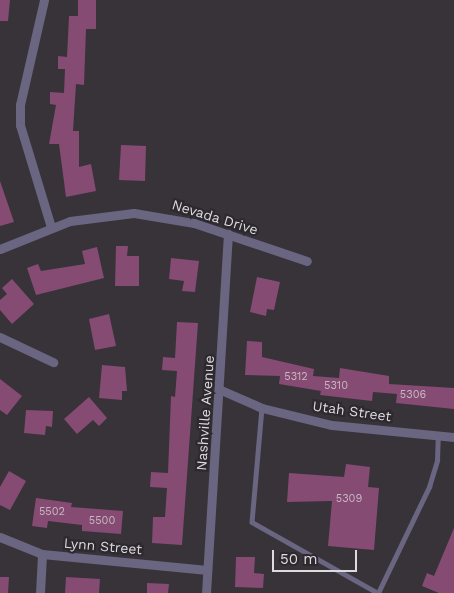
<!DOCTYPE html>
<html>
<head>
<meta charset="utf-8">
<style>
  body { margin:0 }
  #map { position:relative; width:454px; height:593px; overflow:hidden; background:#373339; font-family:"Work Sans",sans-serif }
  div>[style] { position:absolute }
  .building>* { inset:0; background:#854b73 }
  .service>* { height:4.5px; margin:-2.25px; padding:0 2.25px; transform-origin:2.25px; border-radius:2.25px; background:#6a6581 }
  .minor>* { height:9px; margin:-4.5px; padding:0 4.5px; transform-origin:4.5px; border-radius:4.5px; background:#6a6581 }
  span { translate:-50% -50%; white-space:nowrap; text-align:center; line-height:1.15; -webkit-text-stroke:4.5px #2d292f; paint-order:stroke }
  .number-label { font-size:11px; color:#c7b7c3 }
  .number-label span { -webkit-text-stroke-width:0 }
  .street-label { font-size:14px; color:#dddbde }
  .scale { position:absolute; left:272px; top:550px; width:85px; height:22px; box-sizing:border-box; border:2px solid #dddbde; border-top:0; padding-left:6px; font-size:15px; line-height:18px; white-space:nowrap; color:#dddbde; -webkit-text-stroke:4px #2d292f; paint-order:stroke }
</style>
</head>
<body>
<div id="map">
  <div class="building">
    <i style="clip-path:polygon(0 0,10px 0,8px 21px,0 21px)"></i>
    <i style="clip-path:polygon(78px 0,96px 0,96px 29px,86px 29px,84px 85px,76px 84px,73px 131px,79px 131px,79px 167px,91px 164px,96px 191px,66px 197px,59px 144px,49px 144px,56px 105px,50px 104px,50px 92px,64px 93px,65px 69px,58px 69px,58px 56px,67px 57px,69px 16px,78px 16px)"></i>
    <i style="clip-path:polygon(121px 145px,146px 146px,145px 181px,119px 180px)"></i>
    <i style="clip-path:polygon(0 181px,14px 222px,0 226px)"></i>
    <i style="clip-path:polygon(116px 246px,128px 246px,127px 256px,139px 256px,139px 286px,115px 286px)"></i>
    <i style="clip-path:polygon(97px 247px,104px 278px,36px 295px,27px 268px,38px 264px,41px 271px,85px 264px,82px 251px)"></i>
    <i style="clip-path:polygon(171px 258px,199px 261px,195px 292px,182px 291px,184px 281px,169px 279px)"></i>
    <i style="clip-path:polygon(257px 277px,280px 282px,274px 310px,267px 309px,266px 316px,250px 312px)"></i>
    <i style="clip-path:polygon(12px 279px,34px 304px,12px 324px,0 310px,0 300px,7px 294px,2px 288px)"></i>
    <i style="clip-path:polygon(109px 314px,116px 346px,95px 350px,89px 319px)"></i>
    <i style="clip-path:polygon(177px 322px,198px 323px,182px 545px,152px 543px,153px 517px,165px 517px,167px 488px,150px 487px,151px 472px,168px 473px,171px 396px,175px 397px,177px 371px,162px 370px,163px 357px,175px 358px)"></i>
    <i style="clip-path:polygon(247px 341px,262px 342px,262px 357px,314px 369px,313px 376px,339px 378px,340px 368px,389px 376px,389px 384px,454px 388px,454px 409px,396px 403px,397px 394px,373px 392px,372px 401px,320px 395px,321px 391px,279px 384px,280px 376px,245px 375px)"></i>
    <i style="clip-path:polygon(102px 365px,125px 367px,127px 391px,122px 391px,122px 400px,99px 398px)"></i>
    <i style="clip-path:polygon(0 379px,22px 396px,7px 415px,0 410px)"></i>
    <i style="clip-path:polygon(89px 397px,107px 418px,99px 426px,93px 420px,77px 434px,64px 419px)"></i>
    <i style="clip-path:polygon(26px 410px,53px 411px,52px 427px,46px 426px,45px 435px,24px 433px)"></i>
    <i style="clip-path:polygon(346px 464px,370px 467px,368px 487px,379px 488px,374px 550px,328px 546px,332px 501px,287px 502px,289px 473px,344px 477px)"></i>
    <i style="clip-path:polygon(9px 471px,26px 481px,10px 510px,0 505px,0 487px)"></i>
    <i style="clip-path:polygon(36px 498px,72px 503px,71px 507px,123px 511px,121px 534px,82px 531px,82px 525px,48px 521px,47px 528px,32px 526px)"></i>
    <i style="clip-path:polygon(454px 528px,454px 593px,439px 593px,422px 586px,427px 573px,434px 576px)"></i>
    <i style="clip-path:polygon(236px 557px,255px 557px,254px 573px,264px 574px,263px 588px,235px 587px)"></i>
    <i style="clip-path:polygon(0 577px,9px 577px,8px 593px,0 593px)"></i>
    <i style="clip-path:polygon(66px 577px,100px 579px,99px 593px,65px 593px)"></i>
    <i style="clip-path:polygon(147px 583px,169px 584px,168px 593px,147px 593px)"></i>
  </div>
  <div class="service">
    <i style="left:262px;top:408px;width:114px;rotate:95deg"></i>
    <i style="left:252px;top:522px;width:145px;rotate:29.4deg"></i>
    <i style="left:378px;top:593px;width:118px;rotate:-64.3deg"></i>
    <i style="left:429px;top:487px;width:28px;rotate:-73deg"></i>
    <i style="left:437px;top:460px;width:25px;rotate:-88deg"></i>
  </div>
  <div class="minor">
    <i style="left:44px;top:0;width:108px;rotate:102.9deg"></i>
    <i style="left:20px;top:105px;width:20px;rotate:90deg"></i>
    <i style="left:20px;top:125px;width:107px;rotate:73.1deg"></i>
    <i style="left:0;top:249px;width:75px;rotate:-21.8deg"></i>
    <i style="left:70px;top:221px;width:64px;rotate:-7.1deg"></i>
    <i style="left:134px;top:213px;width:61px;rotate:9.5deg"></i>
    <i style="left:194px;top:223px;width:119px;rotate:18.6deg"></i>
    <i style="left:0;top:337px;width:59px;rotate:25.3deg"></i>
    <i style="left:221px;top:390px;width:45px;rotate:23.7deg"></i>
    <i style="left:262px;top:408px;width:72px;rotate:13.7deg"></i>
    <i style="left:332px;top:425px;width:123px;rotate:5.6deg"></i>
    <i style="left:0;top:537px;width:45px;rotate:22deg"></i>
    <i style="left:42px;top:554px;width:166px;rotate:5.5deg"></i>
    <i style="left:40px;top:593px;width:39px;rotate:-87deg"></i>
    <i style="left:206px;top:593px;width:360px;rotate:-86.5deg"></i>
  </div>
  <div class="number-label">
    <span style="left:296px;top:377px">5312</span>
    <span style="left:336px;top:386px">5310</span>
    <span style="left:413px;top:395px">5306</span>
    <span style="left:349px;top:499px">5309</span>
    <span style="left:52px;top:512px">5502</span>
    <span style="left:102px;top:521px">5500</span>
  </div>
  <div class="street-label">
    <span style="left:215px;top:217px;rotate:17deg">Nevada Drive</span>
    <span style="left:352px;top:411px;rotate:8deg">Utah Street</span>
    <span style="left:205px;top:413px;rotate:-86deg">Nashville Avenue</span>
    <span style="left:103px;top:546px;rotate:5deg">Lynn Street</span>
  </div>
  <div class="scale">50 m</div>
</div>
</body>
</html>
